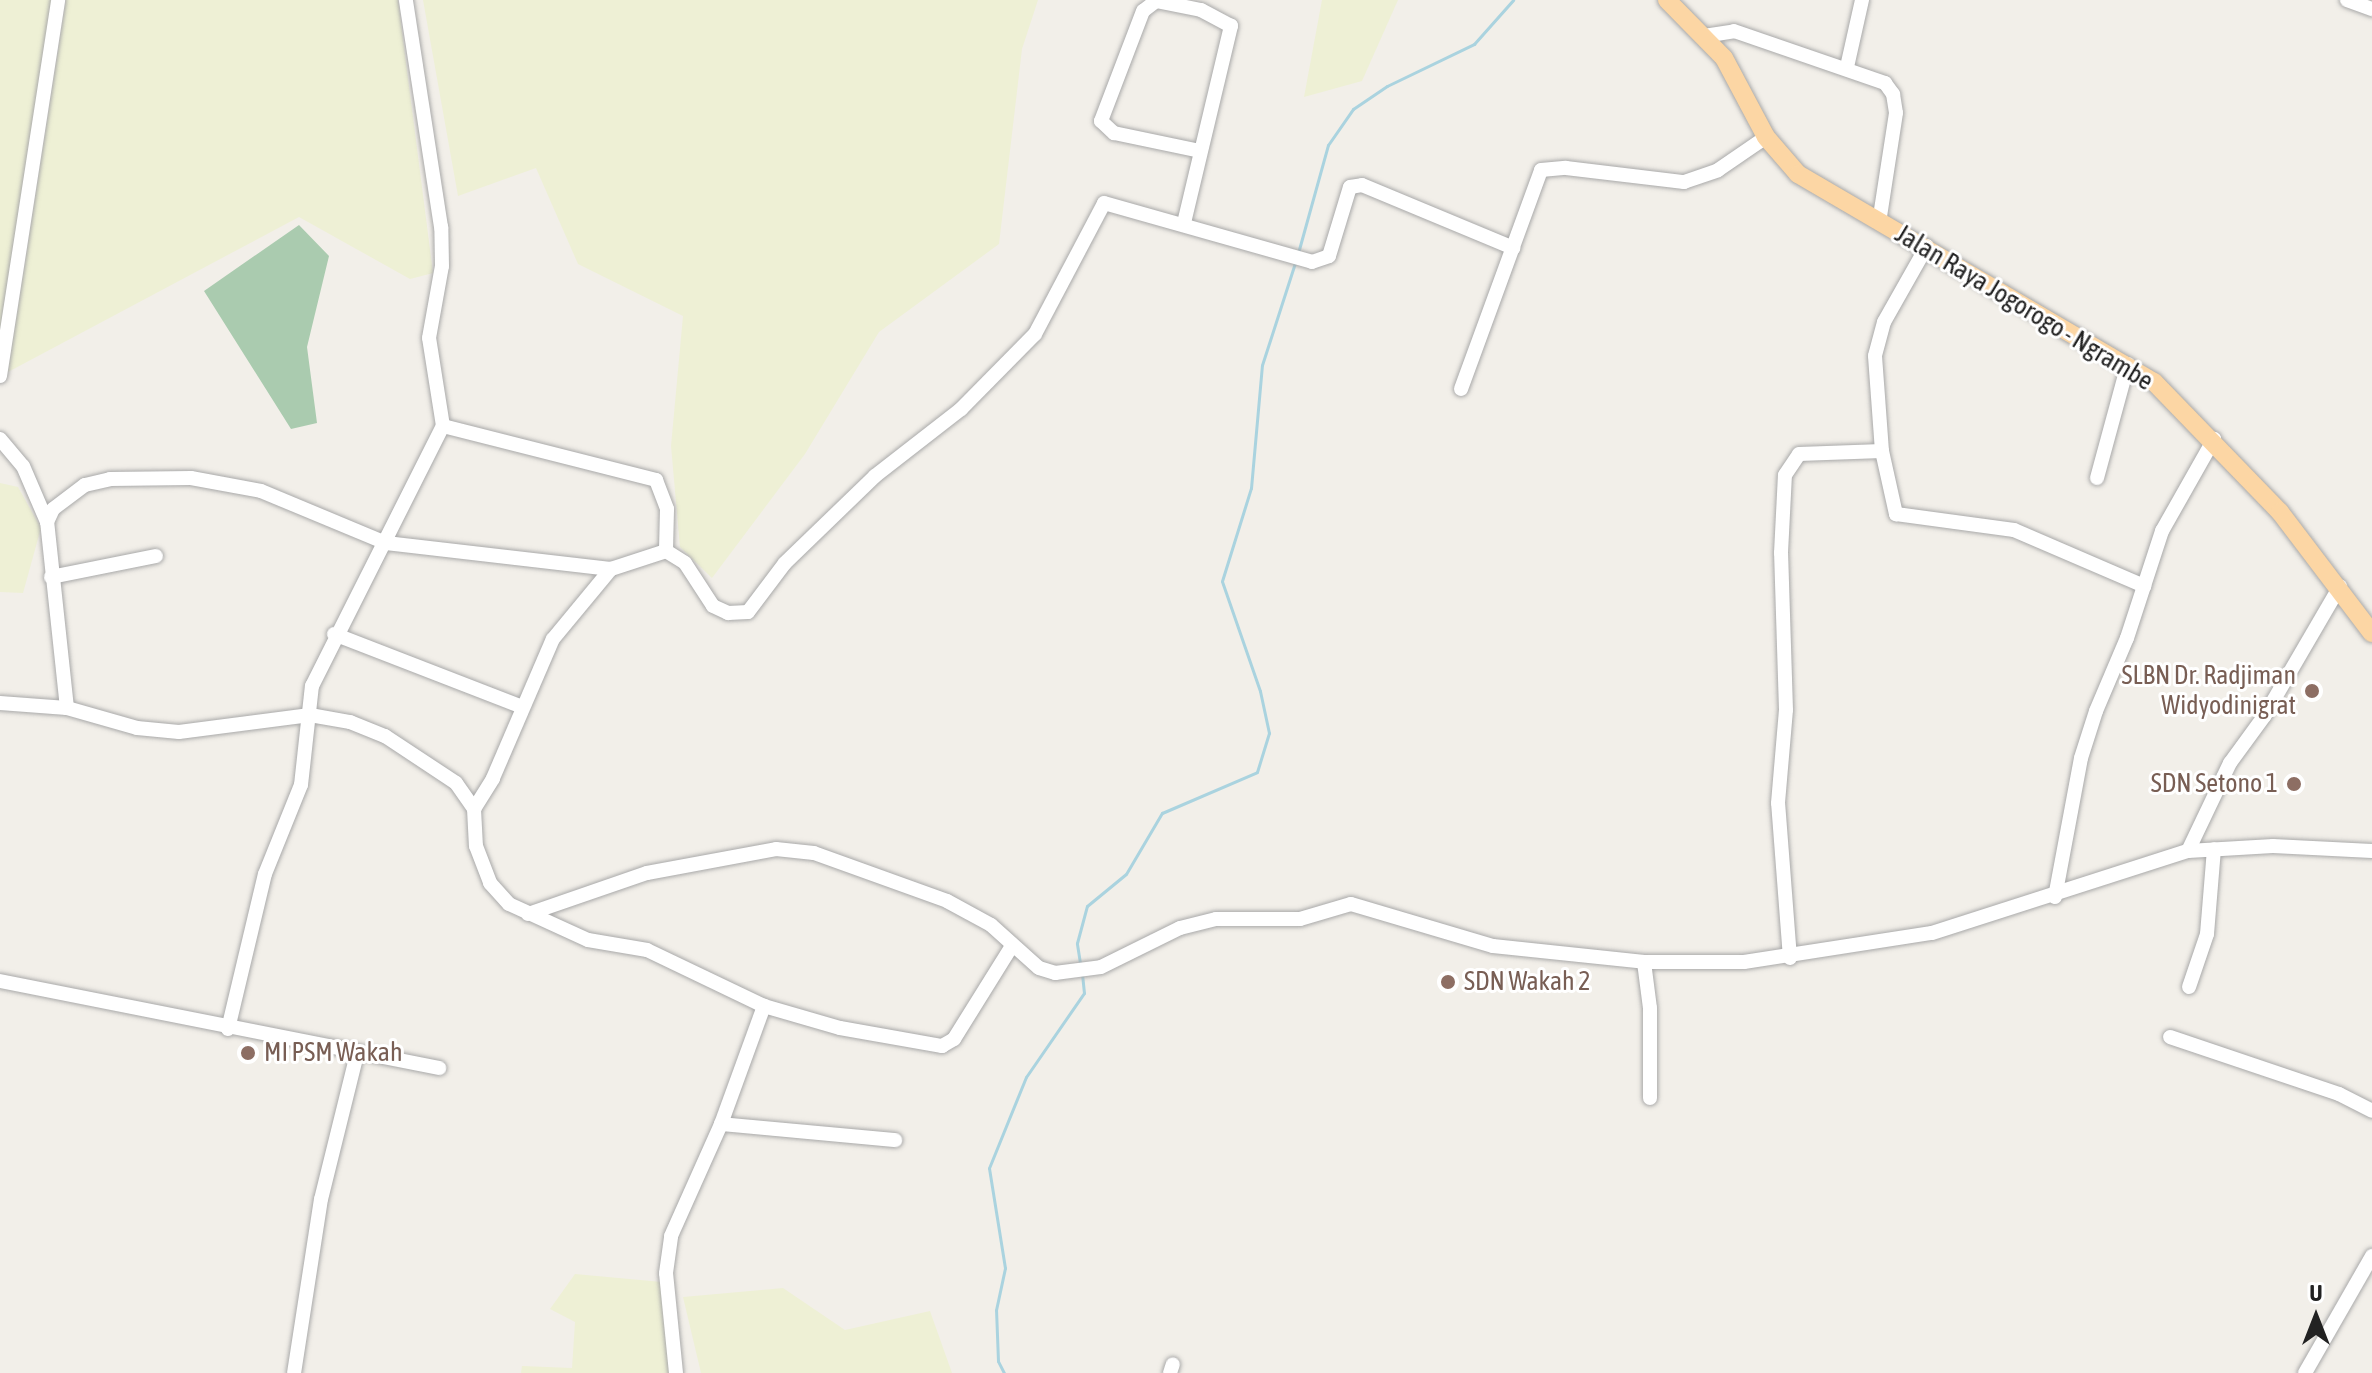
<!DOCTYPE html>
<html>
<head>
<meta charset="utf-8">
<style>
  body { margin:0 }
  #map { position:relative; width:2372px; height:1373px; overflow:hidden; background:#f2efe9; font-family:"Asap Condensed",sans-serif }
  div>[style] { position:absolute }
  .farmland>* { inset:0; background:#eef0d5 }
  .cemetery>* { inset:0; background:#aacbaf }
  .stream>* { height:3px; margin:-1.5px; padding:0 1.5px; transform-origin:1.5px; border-radius:1.5px; background:#aad3df }
  .roads { filter:drop-shadow(0 0 2px #a9a9a9) drop-shadow(0 0 2px #a9a9a9) }
  .minor>* { height:14px; margin:-7px; padding:0 7px; transform-origin:7px; border-radius:7px; background:#fff }
  .major>* { height:18px; margin:-9px; padding:0 9px; transform-origin:9px; border-radius:9px; background:#fcd6a4 }
  .dots>* { width:22px; height:22px; translate:-50% -50%; box-sizing:border-box; border:4px solid #fff; border-radius:50% }
  span { translate:-50% -50%; white-space:nowrap; text-align:center; line-height:1.15; -webkit-text-stroke:6px #fff; paint-order:stroke }
  .street-label { font-size:26px; color:#222 }
  .education-label { font-size:26px; color:#785e54 }
  .right { translate:-100% -50%; text-align:right }
  .left { translate:0 -50%; text-align:left }
  .north { position:absolute; left:2276px; top:1277px; width:80px; height:80px; -webkit-text-stroke:6px #fff; paint-order:stroke; rotate:0deg; font-size:22px; font-weight:700; line-height:32px; text-align:center; color:#222 }
  .north::after { content:''; display:block; margin:auto; width:28px; height:36px; background:#222; clip-path:polygon(50% 0,100% 100%,50% 72%,0 100%) }
</style>
</head>
<body>
<div id="map">
  <div class="farmland">
    <i style="clip-path:polygon(0 0,52px 0,0 332px)"></i>
    <i style="clip-path:polygon(66px 0,398px 0,433px 273px,410px 279px,299px 217px,8px 372px)"></i>
    <i style="clip-path:polygon(423px 0,1038px 0,1022px 49px,999px 244px,879px 332px,805px 454px,712px 578px,680px 547px,671px 446px,683px 316px,578px 264px,536px 168px,458px 196px)"></i>
    <i style="clip-path:polygon(1322px 0,1398px 0,1362px 81px,1304px 97px)"></i>
    <i style="clip-path:polygon(0 483px,18px 487px,41px 528px,23px 593px,0 592px)"></i>
    <i style="clip-path:polygon(575px 1274px,662px 1282px,670px 1373px,521px 1373px,522px 1366px,572px 1368px,575px 1322px,550px 1309px)"></i>
    <i style="clip-path:polygon(783px 1288px,845px 1330px,930px 1311px,952px 1373px,701px 1373px,683px 1297px)"></i>
  </div>
  <div class="cemetery">
    <i style="clip-path:polygon(299px 225px,329px 256px,307px 347px,317px 423px,291px 429px,204px 291px)"></i>
  </div>
  <div class="stream">
    <i style="left:1298px;top:253px;width:112px;rotate:-74.5deg"></i>
    <i style="left:1328px;top:145px;width:44px;rotate:-55.2deg"></i>
    <i style="left:1353px;top:109px;width:41px;rotate:-34.1deg"></i>
    <i style="left:1387px;top:86px;width:97px;rotate:-25.8deg"></i>
    <i style="left:1474px;top:44px;width:59px;rotate:-48.4deg"></i>
    <i style="left:1080px;top:963px;width:20px;rotate:-99deg"></i>
    <i style="left:1077px;top:943px;width:38px;rotate:-75deg"></i>
    <i style="left:1087px;top:906px;width:50px;rotate:-39.4deg"></i>
    <i style="left:1126px;top:874px;width:71px;rotate:-59.5deg"></i>
    <i style="left:1162px;top:813px;width:103px;rotate:-23.3deg"></i>
    <i style="left:1257px;top:772px;width:41px;rotate:-72.9deg"></i>
    <i style="left:1269px;top:733px;width:43px;rotate:-102.1deg"></i>
    <i style="left:1260px;top:691px;width:116px;rotate:-109.1deg"></i>
    <i style="left:1222px;top:581px;width:97px;rotate:-72.7deg"></i>
    <i style="left:1251px;top:488px;width:123px;rotate:-84.9deg"></i>
    <i style="left:1262px;top:365px;width:110px;rotate:-72.1deg"></i>
    <i style="left:1004px;top:1373px;width:13px;rotate:-117deg"></i>
    <i style="left:998px;top:1361px;width:51px;rotate:-92.2deg"></i>
    <i style="left:996px;top:1310px;width:43px;rotate:-77.9deg"></i>
    <i style="left:1005px;top:1268px;width:101px;rotate:-99.1deg"></i>
    <i style="left:989px;top:1168px;width:98px;rotate:-67.9deg"></i>
    <i style="left:1026px;top:1077px;width:102px;rotate:-55.4deg"></i>
    <i style="left:1084px;top:993px;width:18px;rotate:-96deg"></i>
  </div>
  <div class="roads">
    <div class="minor">
      <i style="left:2347px;top:0;width:27px;rotate:20deg"></i>
      <i style="left:1704px;top:36px;width:30px;rotate:-9deg"></i>
      <i style="left:1734px;top:31px;width:160px;rotate:19deg"></i>
      <i style="left:1885px;top:83px;width:14px;rotate:54deg"></i>
      <i style="left:1893px;top:94px;width:19px;rotate:81deg"></i>
      <i style="left:1896px;top:113px;width:111px;rotate:98.8deg"></i>
      <i style="left:1847px;top:67px;width:69px;rotate:-77.4deg"></i>
      <i style="left:1184px;top:223px;width:203px;rotate:-76.6deg"></i>
      <i style="left:1231px;top:26px;width:34px;rotate:-152deg"></i>
      <i style="left:1201px;top:10px;width:46px;rotate:-168.7deg"></i>
      <i style="left:1156px;top:1px;width:16px;rotate:142deg"></i>
      <i style="left:1143px;top:11px;width:118px;rotate:110.9deg"></i>
      <i style="left:1101px;top:121px;width:18px;rotate:43deg"></i>
      <i style="left:1114px;top:133px;width:88px;rotate:11.8deg"></i>
      <i style="left:1927px;top:246px;width:87px;rotate:119.5deg"></i>
      <i style="left:1884px;top:322px;width:35px;rotate:105deg"></i>
      <i style="left:1875px;top:356px;width:95px;rotate:85.8deg"></i>
      <i style="left:1882px;top:451px;width:65px;rotate:77.5deg"></i>
      <i style="left:1896px;top:514px;width:119px;rotate:7.7deg"></i>
      <i style="left:2014px;top:530px;width:142px;rotate:23.3deg"></i>
      <i style="left:0;top:376px;width:380px;rotate:-81.2deg"></i>
      <i style="left:1461px;top:389px;width:233px;rotate:-69.9deg"></i>
      <i style="left:1541px;top:170px;width:25px;rotate:-5deg"></i>
      <i style="left:1566px;top:168px;width:119px;rotate:6.8deg"></i>
      <i style="left:1684px;top:182px;width:36px;rotate:-19deg"></i>
      <i style="left:1718px;top:170px;width:58px;rotate:-34.5deg"></i>
      <i style="left:443px;top:426px;width:220px;rotate:14.2deg"></i>
      <i style="left:656px;top:480px;width:31px;rotate:69deg"></i>
      <i style="left:667px;top:509px;width:42px;rotate:91.4deg"></i>
      <i style="left:0;top:439px;width:35px;rotate:50deg"></i>
      <i style="left:23px;top:466px;width:61px;rotate:66.8deg"></i>
      <i style="left:2097px;top:478px;width:118px;rotate:-74.8deg"></i>
      <i style="left:51px;top:577px;width:107px;rotate:-11.3deg"></i>
      <i style="left:334px;top:634px;width:202px;rotate:21.2deg"></i>
      <i style="left:0;top:703px;width:67px;rotate:4.3deg"></i>
      <i style="left:67px;top:708px;width:73px;rotate:15.9deg"></i>
      <i style="left:137px;top:728px;width:42px;rotate:5.4deg"></i>
      <i style="left:179px;top:732px;width:132px;rotate:-7.4deg"></i>
      <i style="left:310px;top:715px;width:41px;rotate:9.9deg"></i>
      <i style="left:350px;top:722px;width:38px;rotate:22deg"></i>
      <i style="left:385px;top:736px;width:85px;rotate:33.5deg"></i>
      <i style="left:456px;top:783px;width:32px;rotate:55deg"></i>
      <i style="left:474px;top:809px;width:37px;rotate:87deg"></i>
      <i style="left:476px;top:846px;width:40px;rotate:69deg"></i>
      <i style="left:490px;top:883px;width:28px;rotate:48deg"></i>
      <i style="left:509px;top:904px;width:87px;rotate:24.5deg"></i>
      <i style="left:588px;top:940px;width:60px;rotate:9.6deg"></i>
      <i style="left:647px;top:950px;width:130px;rotate:25.6deg"></i>
      <i style="left:764px;top:1006px;width:79px;rotate:16.1deg"></i>
      <i style="left:840px;top:1028px;width:104px;rotate:10deg"></i>
      <i style="left:942px;top:1046px;width:14px;rotate:-30deg"></i>
      <i style="left:954px;top:1039px;width:110px;rotate:-58.1deg"></i>
      <i style="left:67px;top:708px;width:187px;rotate:-96.1deg"></i>
      <i style="left:47px;top:522px;width:14px;rotate:-65deg"></i>
      <i style="left:53px;top:509px;width:40px;rotate:-37deg"></i>
      <i style="left:85px;top:485px;width:26px;rotate:-13deg"></i>
      <i style="left:110px;top:479px;width:81px;rotate:-0.7deg"></i>
      <i style="left:191px;top:478px;width:71px;rotate:10.5deg"></i>
      <i style="left:261px;top:491px;width:135px;rotate:22.6deg"></i>
      <i style="left:386px;top:543px;width:226px;rotate:6.6deg"></i>
      <i style="left:611px;top:569px;width:58px;rotate:-18.1deg"></i>
      <i style="left:666px;top:551px;width:22px;rotate:32deg"></i>
      <i style="left:685px;top:563px;width:51px;rotate:56.9deg"></i>
      <i style="left:713px;top:606px;width:17px;rotate:25deg"></i>
      <i style="left:728px;top:613px;width:20px;rotate:-3deg"></i>
      <i style="left:748px;top:612px;width:61px;rotate:-52.9deg"></i>
      <i style="left:785px;top:563px;width:125px;rotate:-44deg"></i>
      <i style="left:875px;top:476px;width:109px;rotate:-37.9deg"></i>
      <i style="left:961px;top:409px;width:105px;rotate:-45.4deg"></i>
      <i style="left:1035px;top:334px;width:148px;rotate:-62.2deg"></i>
      <i style="left:1104px;top:203px;width:216px;rotate:15.8deg"></i>
      <i style="left:1312px;top:262px;width:18px;rotate:-19deg"></i>
      <i style="left:1329px;top:256px;width:72px;rotate:-73.1deg"></i>
      <i style="left:1350px;top:187px;width:12px;rotate:-9deg"></i>
      <i style="left:1362px;top:185px;width:164px;rotate:22.6deg"></i>
      <i style="left:474px;top:809px;width:36px;rotate:-58deg"></i>
      <i style="left:493px;top:778px;width:151px;rotate:-66.7deg"></i>
      <i style="left:553px;top:639px;width:91px;rotate:-50.4deg"></i>
      <i style="left:2188px;top:851px;width:98px;rotate:-64.5deg"></i>
      <i style="left:2230px;top:763px;width:59px;rotate:-53.9deg"></i>
      <i style="left:2265px;top:715px;width:149px;rotate:-59.8deg"></i>
      <i style="left:2055px;top:897px;width:141px;rotate:-79.4deg"></i>
      <i style="left:2081px;top:758px;width:49px;rotate:-72.3deg"></i>
      <i style="left:2096px;top:711px;width:79px;rotate:-67deg"></i>
      <i style="left:2127px;top:638px;width:113px;rotate:-71.9deg"></i>
      <i style="left:2162px;top:531px;width:106px;rotate:-60.5deg"></i>
      <i style="left:528px;top:914px;width:126px;rotate:-19deg"></i>
      <i style="left:647px;top:873px;width:131px;rotate:-10.5deg"></i>
      <i style="left:776px;top:849px;width:38px;rotate:6deg"></i>
      <i style="left:814px;top:853px;width:141px;rotate:19.8deg"></i>
      <i style="left:947px;top:901px;width:50px;rotate:28.6deg"></i>
      <i style="left:991px;top:925px;width:64px;rotate:41.9deg"></i>
      <i style="left:1039px;top:968px;width:17px;rotate:17deg"></i>
      <i style="left:1055px;top:973px;width:46px;rotate:-7.4deg"></i>
      <i style="left:1101px;top:967px;width:88px;rotate:-26.3deg"></i>
      <i style="left:1180px;top:928px;width:37px;rotate:-14deg"></i>
      <i style="left:1216px;top:919px;width:84px"></i>
      <i style="left:1300px;top:919px;width:53px;rotate:-16.4deg"></i>
      <i style="left:1351px;top:904px;width:148px;rotate:16.5deg"></i>
      <i style="left:1493px;top:946px;width:152px;rotate:6deg"></i>
      <i style="left:1644px;top:962px;width:100px"></i>
      <i style="left:1744px;top:962px;width:190px;rotate:-8.8deg"></i>
      <i style="left:1932px;top:933px;width:269px;rotate:-17.8deg"></i>
      <i style="left:2188px;top:851px;width:85px;rotate:-3.4deg"></i>
      <i style="left:2273px;top:846px;width:99px;rotate:2.9deg"></i>
      <i style="left:1790px;top:958px;width:155px;rotate:-94.4deg"></i>
      <i style="left:1778px;top:803px;width:93px;rotate:-85.1deg"></i>
      <i style="left:1786px;top:710px;width:157px;rotate:-91.8deg"></i>
      <i style="left:1781px;top:553px;width:78px;rotate:-87.1deg"></i>
      <i style="left:1785px;top:475px;width:25px;rotate:-56deg"></i>
      <i style="left:1799px;top:454px;width:83px;rotate:-2.1deg"></i>
      <i style="left:1644px;top:962px;width:46px;rotate:82.6deg"></i>
      <i style="left:1650px;top:1008px;width:90px;rotate:90deg"></i>
      <i style="left:0;top:981px;width:360px;rotate:11.2deg"></i>
      <i style="left:353px;top:1051px;width:11px;rotate:80deg"></i>
      <i style="left:355px;top:1062px;width:141px;rotate:103.9deg"></i>
      <i style="left:321px;top:1199px;width:176px;rotate:98.8deg"></i>
      <i style="left:2189px;top:987px;width:56px;rotate:-71.2deg"></i>
      <i style="left:2207px;top:934px;width:85px;rotate:-85.3deg"></i>
      <i style="left:228px;top:1029px;width:159px;rotate:-76.6deg"></i>
      <i style="left:265px;top:874px;width:96px;rotate:-68deg"></i>
      <i style="left:301px;top:785px;width:100px;rotate:-83.7deg"></i>
      <i style="left:312px;top:686px;width:291px;rotate:-63.3deg"></i>
      <i style="left:443px;top:426px;width:89px;rotate:-99deg"></i>
      <i style="left:429px;top:338px;width:73px;rotate:-79.8deg"></i>
      <i style="left:442px;top:266px;width:39px;rotate:-91deg"></i>
      <i style="left:441px;top:227px;width:230px;rotate:-98.8deg"></i>
      <i style="left:2170px;top:1037px;width:178px;rotate:18.6deg"></i>
      <i style="left:2339px;top:1094px;width:37px;rotate:27deg"></i>
      <i style="left:353px;top:1051px;width:88px;rotate:11.2deg"></i>
      <i style="left:721px;top:1124px;width:175px;rotate:5.3deg"></i>
      <i style="left:676px;top:1373px;width:100px;rotate:-95.7deg"></i>
      <i style="left:666px;top:1273px;width:37px;rotate:-82deg"></i>
      <i style="left:671px;top:1236px;width:123px;rotate:-65.9deg"></i>
      <i style="left:721px;top:1124px;width:126px;rotate:-70deg"></i>
      <i style="left:1170px;top:1373px;width:9px;rotate:-72deg"></i>
      <i style="left:2305px;top:1373px;width:135px;rotate:-60.2deg"></i>
    </div>
    <div class="major">
      <i style="left:1667px;top:0;width:81px;rotate:45.5deg"></i>
      <i style="left:1724px;top:58px;width:89px;rotate:62deg"></i>
      <i style="left:1766px;top:137px;width:49px;rotate:49.1deg"></i>
      <i style="left:1798px;top:174px;width:412px;rotate:30.3deg"></i>
      <i style="left:2154px;top:382px;width:181px;rotate:45.9deg"></i>
      <i style="left:2280px;top:512px;width:152px;rotate:52.8deg"></i>
    </div>
  </div>
  <div class="dots">
    <i style="left:2312px;top:691px;background:#8d6e63"></i>
    <i style="left:2294px;top:784px;background:#8d6e63"></i>
    <i style="left:1448px;top:982px;background:#8d6e63"></i>
    <i style="left:248px;top:1053px;background:#8d6e63"></i>
  </div>
  <div class="street-label">
    <span style="left:2024px;top:308px;rotate:31deg">Jalan Raya Jogorogo - Ngrambe</span>
  </div>
  <div class="education-label">
    <span class="right" style="left:2296px;top:691px">SLBN Dr. Radjiman<br>Widyodinigrat</span>
    <span class="right" style="left:2278px;top:784px">SDN Setono 1</span>
    <span class="left" style="left:1464px;top:982px">SDN Wakah 2</span>
    <span class="left" style="left:264px;top:1053px">MI PSM Wakah</span>
  </div>
  <div class="north">U</div>
</div>
</body>
</html>
